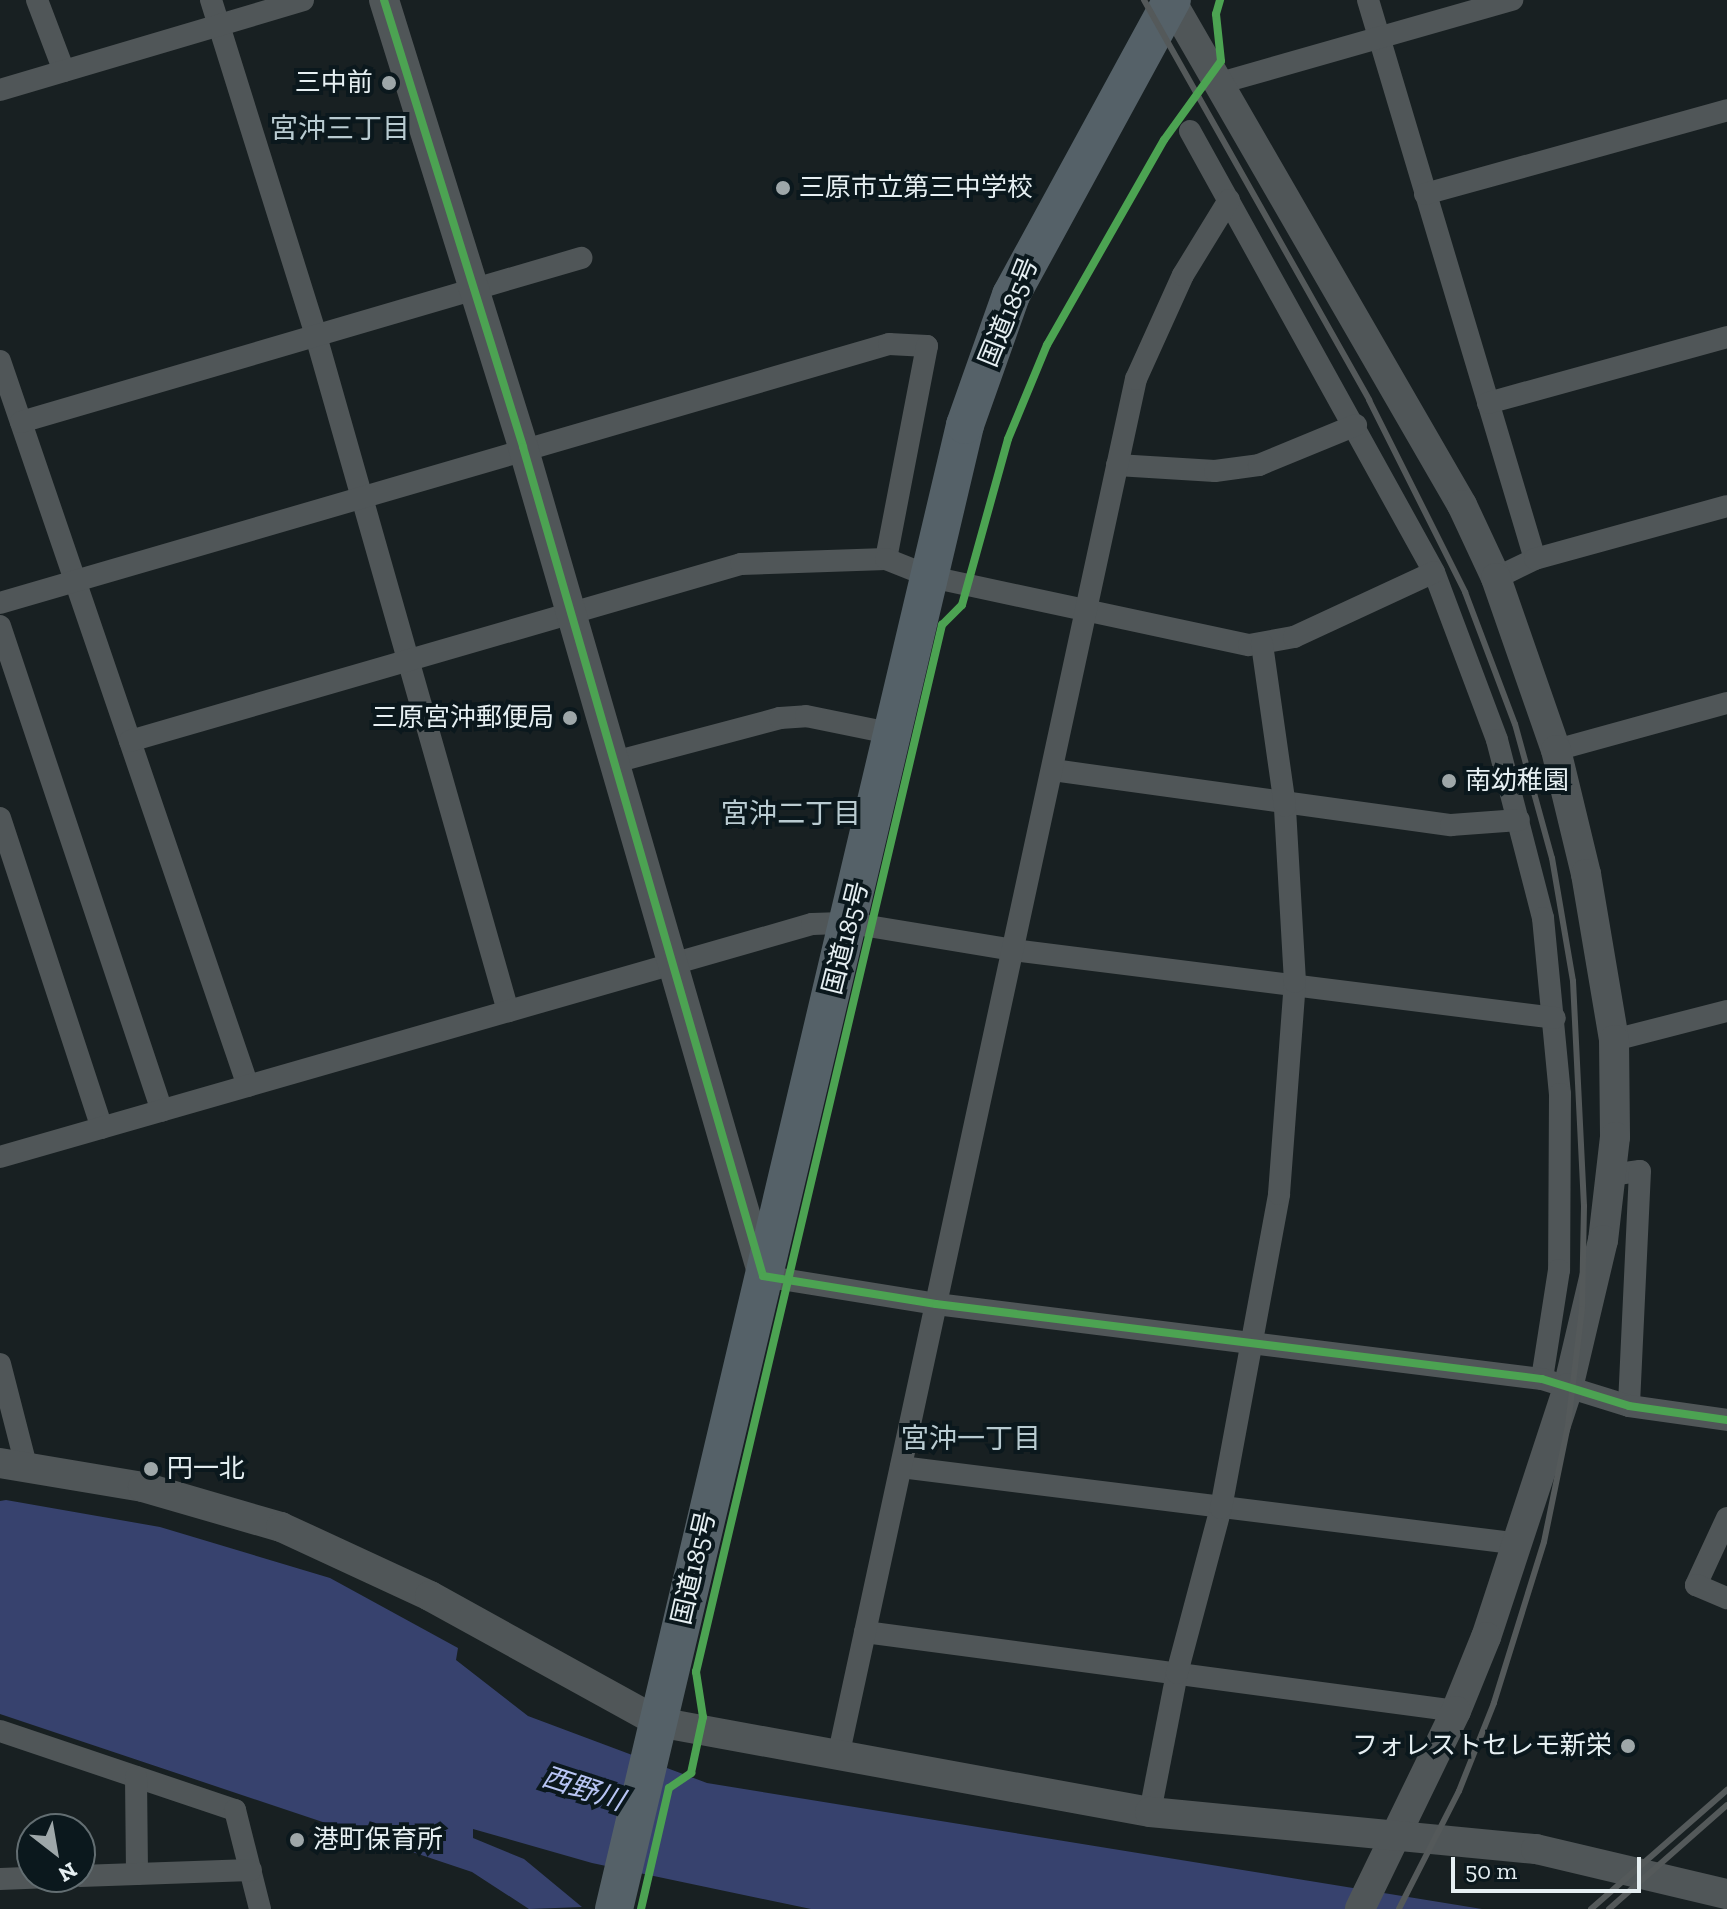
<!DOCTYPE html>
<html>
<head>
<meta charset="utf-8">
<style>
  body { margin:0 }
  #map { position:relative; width:1727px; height:1909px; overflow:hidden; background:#182022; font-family:"Zilla Slab","Noto Sans JP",serif }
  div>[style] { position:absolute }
  .water>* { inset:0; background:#37426e }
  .street>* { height:22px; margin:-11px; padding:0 11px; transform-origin:11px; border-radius:11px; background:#505658 }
  .secondary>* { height:30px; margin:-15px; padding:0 15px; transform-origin:15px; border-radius:15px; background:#505658 }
  .highway>* { height:38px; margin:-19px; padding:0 19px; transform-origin:19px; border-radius:19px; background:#556168 }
  .rail>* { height:6px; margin:-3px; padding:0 3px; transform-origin:3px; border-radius:3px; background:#54595a }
  .cycleway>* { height:8px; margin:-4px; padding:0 4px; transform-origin:4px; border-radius:4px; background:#4ca352 }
  .dots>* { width:22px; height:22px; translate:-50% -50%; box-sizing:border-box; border:4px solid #0b181d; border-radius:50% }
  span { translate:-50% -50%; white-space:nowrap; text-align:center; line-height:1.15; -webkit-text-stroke:8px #0b181d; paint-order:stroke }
  .poi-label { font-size:26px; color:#e6eff2 }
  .right { translate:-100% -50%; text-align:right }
  .left { translate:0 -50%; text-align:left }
  .street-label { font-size:26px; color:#e6eff2 }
  .neighbourhood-label { font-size:28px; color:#b9cbd1 }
  .water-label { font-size:28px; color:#b8c5f4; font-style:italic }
  .north { position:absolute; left:16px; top:1813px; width:80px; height:80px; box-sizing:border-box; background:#0b181d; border:2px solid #636e72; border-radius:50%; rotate:149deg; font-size:22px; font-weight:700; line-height:32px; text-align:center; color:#e6eff2 }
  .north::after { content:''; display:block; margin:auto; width:28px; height:36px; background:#9ea7a9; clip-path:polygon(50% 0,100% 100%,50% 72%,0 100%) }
  .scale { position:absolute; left:1451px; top:1857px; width:190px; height:36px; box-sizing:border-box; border:4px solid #e6eff2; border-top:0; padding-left:10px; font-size:24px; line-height:28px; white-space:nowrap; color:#e6eff2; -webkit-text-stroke:6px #0b181d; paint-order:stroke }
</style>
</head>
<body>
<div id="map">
  <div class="water">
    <i style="clip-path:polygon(6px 1500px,160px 1527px,330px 1578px,458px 1648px,456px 1660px,528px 1716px,707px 1783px,1482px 1909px,811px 1909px,592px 1863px,473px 1829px,473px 1838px,524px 1859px,582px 1907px,529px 1909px,472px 1872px,0 1714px,0 1501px)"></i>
  </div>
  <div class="street">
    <i style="left:37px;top:0;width:76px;rotate:69.2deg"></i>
    <i style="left:211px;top:0;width:352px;rotate:72.6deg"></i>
    <i style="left:316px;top:336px;width:702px;rotate:74.12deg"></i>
    <i style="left:1368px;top:0;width:583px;rotate:73.37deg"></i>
    <i style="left:1220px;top:83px;width:304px;rotate:-15.9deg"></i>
    <i style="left:0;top:90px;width:316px;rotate:-16.5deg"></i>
    <i style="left:1190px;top:131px;width:504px;rotate:61.04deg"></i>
    <i style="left:1434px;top:572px;width:179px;rotate:69.4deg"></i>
    <i style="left:1497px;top:740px;width:184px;rotate:75.5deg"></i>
    <i style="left:1543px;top:918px;width:177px;rotate:84.5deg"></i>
    <i style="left:1560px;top:1094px;width:176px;rotate:90.3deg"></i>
    <i style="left:1559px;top:1270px;width:110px;rotate:98.9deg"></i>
    <i style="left:1425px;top:194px;width:313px;rotate:-15.5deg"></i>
    <i style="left:0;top:361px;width:766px;rotate:71.12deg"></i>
    <i style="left:1488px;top:403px;width:248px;rotate:-15.4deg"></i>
    <i style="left:21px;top:422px;width:584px;rotate:-16.32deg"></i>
    <i style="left:1117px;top:465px;width:98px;rotate:3.5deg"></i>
    <i style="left:1215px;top:471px;width:44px;rotate:-7.8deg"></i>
    <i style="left:1259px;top:465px;width:105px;rotate:-22.4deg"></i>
    <i style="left:1496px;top:578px;width:43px;rotate:-26deg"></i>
    <i style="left:1535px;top:559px;width:199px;rotate:-15.4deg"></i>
    <i style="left:0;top:603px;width:926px;rotate:-16.24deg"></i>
    <i style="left:889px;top:344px;width:38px;rotate:3deg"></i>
    <i style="left:927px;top:346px;width:217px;rotate:100.9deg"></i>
    <i style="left:0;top:626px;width:511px;rotate:71.53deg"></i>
    <i style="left:130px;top:741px;width:636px;rotate:-16.16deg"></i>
    <i style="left:741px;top:564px;width:145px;rotate:-2deg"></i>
    <i style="left:886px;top:559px;width:48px;rotate:21.8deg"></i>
    <i style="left:931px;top:577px;width:325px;rotate:12.1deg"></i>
    <i style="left:1249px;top:645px;width:46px;rotate:-10.1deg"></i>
    <i style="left:1294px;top:637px;width:154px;rotate:-24.9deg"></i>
    <i style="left:1556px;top:750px;width:177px;rotate:-15.4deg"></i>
    <i style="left:611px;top:763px;width:175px;rotate:-14.9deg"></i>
    <i style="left:780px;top:718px;width:26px;rotate:-4deg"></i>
    <i style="left:806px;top:716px;width:90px;rotate:11.6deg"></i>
    <i style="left:1053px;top:770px;width:402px;rotate:7.9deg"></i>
    <i style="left:1451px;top:825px;width:68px;rotate:-4.2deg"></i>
    <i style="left:0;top:818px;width:326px;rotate:71.8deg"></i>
    <i style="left:1614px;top:1040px;width:117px;rotate:-14.4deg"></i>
    <i style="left:0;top:1157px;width:845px;rotate:-16.01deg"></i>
    <i style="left:812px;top:924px;width:38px;rotate:-2deg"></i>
    <i style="left:850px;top:923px;width:165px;rotate:9.4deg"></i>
    <i style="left:1013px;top:950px;width:546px;rotate:7.15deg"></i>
    <i style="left:1611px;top:1175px;width:29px;rotate:-8deg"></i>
    <i style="left:1640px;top:1171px;width:235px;rotate:92.7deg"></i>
    <i style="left:763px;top:1276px;width:175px;rotate:9.2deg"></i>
    <i style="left:936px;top:1304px;width:611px;rotate:7.06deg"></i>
    <i style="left:1542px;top:1379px;width:91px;rotate:17.2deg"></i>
    <i style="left:1629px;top:1406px;width:99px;rotate:8.1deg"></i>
    <i style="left:0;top:1364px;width:104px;rotate:75.6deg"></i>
    <i style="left:901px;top:1467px;width:624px;rotate:7.09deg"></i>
    <i style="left:1727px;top:1518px;width:74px;rotate:114.8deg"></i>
    <i style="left:1696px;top:1585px;width:34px;rotate:23deg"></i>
    <i style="left:865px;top:1632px;width:596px;rotate:7.61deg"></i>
    <i style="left:0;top:1731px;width:248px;rotate:18.6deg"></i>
    <i style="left:235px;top:1810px;width:102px;rotate:75.8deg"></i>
    <i style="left:838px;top:1757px;width:1410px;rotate:-77.8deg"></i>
    <i style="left:1136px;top:379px;width:114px;rotate:-65.7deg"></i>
    <i style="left:1183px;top:275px;width:88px;rotate:-58.5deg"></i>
    <i style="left:136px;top:1777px;width:97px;rotate:89.4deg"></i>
    <i style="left:1150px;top:1812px;width:142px;rotate:-79deg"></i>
    <i style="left:1177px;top:1673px;width:171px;rotate:-75.1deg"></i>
    <i style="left:1221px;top:1508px;width:319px;rotate:-79.5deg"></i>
    <i style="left:1279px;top:1194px;width:213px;rotate:-85.7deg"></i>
    <i style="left:1295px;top:982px;width:176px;rotate:-93.3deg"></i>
    <i style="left:1285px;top:806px;width:164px;rotate:-98.1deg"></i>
    <i style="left:80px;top:1876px;width:171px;rotate:-2deg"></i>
    <i style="left:0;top:1879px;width:51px;rotate:-2.2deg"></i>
  </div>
  <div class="secondary">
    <i style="left:384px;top:0;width:468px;rotate:72.7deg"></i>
    <i style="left:523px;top:447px;width:863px;rotate:73.85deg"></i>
    <i style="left:1171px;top:1px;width:582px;rotate:60deg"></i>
    <i style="left:1462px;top:505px;width:81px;rotate:65deg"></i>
    <i style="left:1496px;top:578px;width:182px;rotate:70.8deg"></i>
    <i style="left:1556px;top:750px;width:128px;rotate:76.4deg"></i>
    <i style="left:1586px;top:874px;width:168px;rotate:80.4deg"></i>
    <i style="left:1614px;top:1040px;width:97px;rotate:89.4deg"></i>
    <i style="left:1615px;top:1137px;width:104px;rotate:96.6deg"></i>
    <i style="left:1603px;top:1240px;width:152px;rotate:103.3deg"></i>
    <i style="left:1568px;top:1388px;width:262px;rotate:108.2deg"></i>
    <i style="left:1486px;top:1637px;width:80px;rotate:112.1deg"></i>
    <i style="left:1456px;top:1711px;width:220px;rotate:115.9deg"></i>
    <i style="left:0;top:1463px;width:145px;rotate:9.5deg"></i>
    <i style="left:143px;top:1487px;width:144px;rotate:16.2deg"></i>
    <i style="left:281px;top:1527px;width:164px;rotate:24.8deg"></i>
    <i style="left:430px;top:1596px;width:260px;rotate:28.9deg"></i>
    <i style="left:658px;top:1722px;width:500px;rotate:10.37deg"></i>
    <i style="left:1150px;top:1812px;width:388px;rotate:5.5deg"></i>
    <i style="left:1536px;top:1849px;width:196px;rotate:13.3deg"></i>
  </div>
  <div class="highway">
    <i style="left:614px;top:1909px;width:1525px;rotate:-76.69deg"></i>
    <i style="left:965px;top:425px;width:138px;rotate:-70.5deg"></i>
    <i style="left:1011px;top:295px;width:336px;rotate:-61.4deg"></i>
  </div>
  <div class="rail">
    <i style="left:1144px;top:0;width:459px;rotate:60.6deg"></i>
    <i style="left:1369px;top:400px;width:215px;rotate:63.4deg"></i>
    <i style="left:1465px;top:592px;width:141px;rotate:69.3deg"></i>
    <i style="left:1515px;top:724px;width:139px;rotate:74.6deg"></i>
    <i style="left:1552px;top:858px;width:125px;rotate:80.3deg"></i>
    <i style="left:1573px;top:981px;width:225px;rotate:87.2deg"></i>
    <i style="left:1584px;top:1206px;width:103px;rotate:91.1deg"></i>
    <i style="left:1582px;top:1309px;width:117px;rotate:96.9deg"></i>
    <i style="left:1568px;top:1425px;width:119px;rotate:101.6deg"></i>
    <i style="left:1544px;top:1542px;width:169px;rotate:107.3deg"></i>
    <i style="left:1494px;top:1703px;width:95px;rotate:111.7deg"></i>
    <i style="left:1459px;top:1791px;width:132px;rotate:117deg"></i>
    <i style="left:1591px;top:1909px;width:181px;rotate:-41.2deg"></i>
    <i style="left:1609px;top:1909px;width:157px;rotate:-41.4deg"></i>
  </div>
  <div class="cycleway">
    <i style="left:384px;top:0;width:468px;rotate:72.7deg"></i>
    <i style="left:523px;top:447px;width:863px;rotate:73.85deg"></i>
    <i style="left:763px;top:1276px;width:175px;rotate:9.2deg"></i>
    <i style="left:936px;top:1304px;width:611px;rotate:7.06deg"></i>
    <i style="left:1542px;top:1379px;width:91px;rotate:17.2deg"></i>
    <i style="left:1629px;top:1406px;width:99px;rotate:8.1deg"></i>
    <i style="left:641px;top:1909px;width:124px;rotate:-77deg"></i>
    <i style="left:669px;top:1788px;width:27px;rotate:-34deg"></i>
    <i style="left:691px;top:1773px;width:57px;rotate:-77.9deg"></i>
    <i style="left:703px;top:1717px;width:46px;rotate:-98.8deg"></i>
    <i style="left:696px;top:1672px;width:1076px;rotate:-76.78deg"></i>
    <i style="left:942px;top:625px;width:28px;rotate:-45deg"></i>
    <i style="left:962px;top:605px;width:172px;rotate:-74.5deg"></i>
    <i style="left:1008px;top:439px;width:102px;rotate:-67.5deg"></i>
    <i style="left:1047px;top:345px;width:236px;rotate:-60.3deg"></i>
    <i style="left:1164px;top:140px;width:97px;rotate:-54.2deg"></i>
    <i style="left:1221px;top:61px;width:47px;rotate:-96.1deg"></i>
    <i style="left:1216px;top:14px;width:15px;rotate:-74deg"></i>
  </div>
  <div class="dots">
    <i style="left:389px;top:83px;background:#9ea7a9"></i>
    <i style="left:783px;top:188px;background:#9ea7a9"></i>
    <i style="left:570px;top:718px;background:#9ea7a9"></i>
    <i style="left:1449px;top:781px;background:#9ea7a9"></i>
    <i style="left:151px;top:1469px;background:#9ea7a9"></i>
    <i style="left:1628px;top:1746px;background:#9ea7a9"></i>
    <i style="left:297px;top:1840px;background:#9ea7a9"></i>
  </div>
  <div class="poi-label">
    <span class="right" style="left:373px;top:83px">三中前</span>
    <span class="left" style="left:799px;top:188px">三原市立第三中学校</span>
    <span class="right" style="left:554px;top:718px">三原宮沖郵便局</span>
    <span class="left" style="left:1465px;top:781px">南幼稚園</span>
    <span class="left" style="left:167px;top:1469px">円一北</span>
    <span class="right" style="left:1612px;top:1746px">フォレストセレモ新栄</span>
    <span class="left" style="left:313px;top:1840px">港町保育所</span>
  </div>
  <div class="street-label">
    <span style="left:1009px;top:312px;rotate:-68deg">国道185号</span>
    <span style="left:846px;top:938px;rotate:-76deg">国道185号</span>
    <span style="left:694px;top:1568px;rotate:-77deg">国道185号</span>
  </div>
  <div class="neighbourhood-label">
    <span style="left:340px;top:129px">宮沖三丁目</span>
    <span style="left:791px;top:814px">宮沖二丁目</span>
    <span style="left:971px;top:1439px">宮沖一丁目</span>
  </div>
  <div class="water-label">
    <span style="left:583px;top:1789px;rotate:18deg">西野川</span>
  </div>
  <div class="north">N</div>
  <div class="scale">50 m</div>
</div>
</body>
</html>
